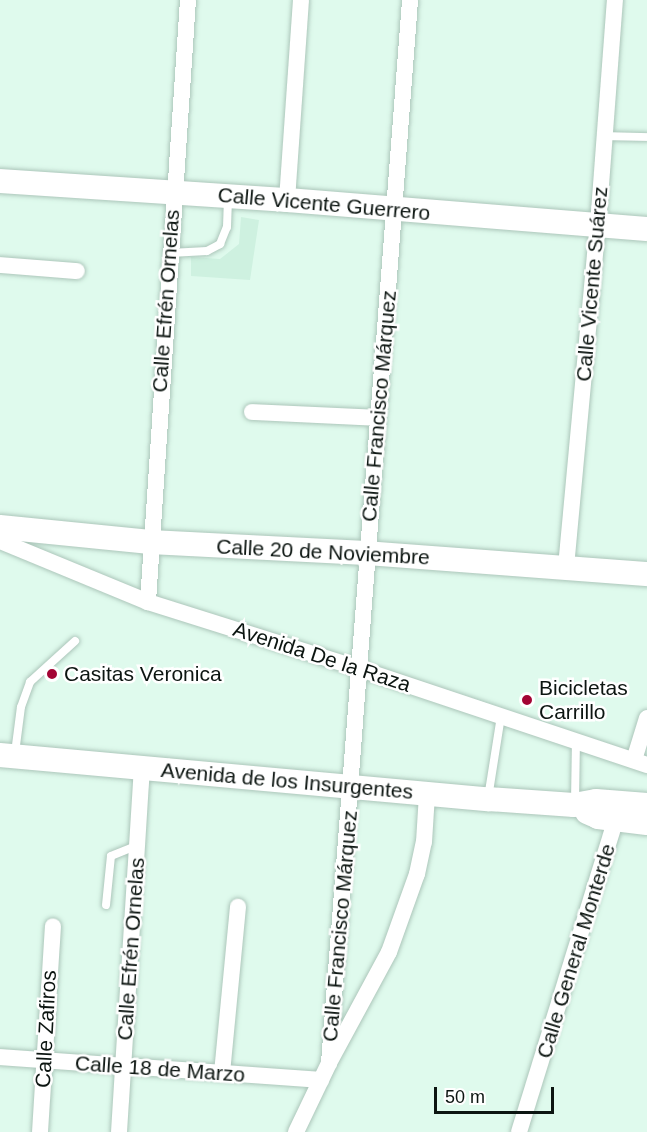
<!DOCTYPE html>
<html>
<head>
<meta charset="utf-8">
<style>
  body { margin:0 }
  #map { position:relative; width:647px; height:1132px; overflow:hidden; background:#dffaed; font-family:Helvetica,sans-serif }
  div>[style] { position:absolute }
  .built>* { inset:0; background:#cef1e0 }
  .roads { filter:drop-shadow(0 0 2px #acc6ba) drop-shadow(0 0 2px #acc6ba) }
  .service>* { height:8px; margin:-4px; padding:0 4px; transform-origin:4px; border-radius:4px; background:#fff }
  .minor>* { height:16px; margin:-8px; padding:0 8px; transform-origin:8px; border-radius:8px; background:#fff }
  .secondary>* { height:24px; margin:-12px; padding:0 12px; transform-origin:12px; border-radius:12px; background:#fff }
  .dots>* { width:16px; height:16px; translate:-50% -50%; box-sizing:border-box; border:3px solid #fff; border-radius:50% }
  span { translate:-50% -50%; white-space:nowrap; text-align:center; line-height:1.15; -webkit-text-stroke:5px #fff; paint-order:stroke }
  .street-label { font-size:21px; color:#0c1511 }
  .poi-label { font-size:21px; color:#0c1511 }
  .left { translate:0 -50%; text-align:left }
  .scale { position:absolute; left:434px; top:1087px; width:120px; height:27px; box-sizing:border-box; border:3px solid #0c1511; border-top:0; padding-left:8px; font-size:18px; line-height:21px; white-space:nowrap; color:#0c1511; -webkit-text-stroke:4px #fff; paint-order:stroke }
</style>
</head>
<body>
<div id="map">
  <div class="built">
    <i style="clip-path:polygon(241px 217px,259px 220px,250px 280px,191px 276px,191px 257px,220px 259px,239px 244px)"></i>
  </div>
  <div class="roads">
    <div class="service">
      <i style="left:605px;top:136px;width:42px;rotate:1.4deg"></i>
      <i style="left:170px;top:253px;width:37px;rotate:-3deg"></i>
      <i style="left:207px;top:251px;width:15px;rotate:-28deg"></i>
      <i style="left:220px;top:244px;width:18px;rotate:-68deg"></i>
      <i style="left:227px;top:227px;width:28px;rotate:-88deg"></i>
      <i style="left:15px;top:753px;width:46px;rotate:-82.6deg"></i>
      <i style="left:21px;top:707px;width:27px;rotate:-70deg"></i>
      <i style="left:30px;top:682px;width:61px;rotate:-42.3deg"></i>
      <i style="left:488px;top:798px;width:83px;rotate:-81deg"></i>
      <i style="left:575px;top:802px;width:62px;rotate:-89.1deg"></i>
      <i style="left:106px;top:905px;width:49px;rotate:-84.2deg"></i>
      <i style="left:111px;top:856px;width:29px;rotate:-22deg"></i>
    </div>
    <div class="minor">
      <i style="left:287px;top:200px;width:200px;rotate:-86deg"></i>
      <i style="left:0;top:265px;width:77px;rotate:4.5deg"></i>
      <i style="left:252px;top:412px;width:126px;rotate:2.7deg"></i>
      <i style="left:0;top:541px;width:160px;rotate:22.4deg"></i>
      <i style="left:148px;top:602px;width:222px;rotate:17.5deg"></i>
      <i style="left:360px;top:669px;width:303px;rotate:18.5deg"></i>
      <i style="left:566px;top:567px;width:343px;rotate:-84.7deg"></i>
      <i style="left:598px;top:225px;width:226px;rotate:-85.7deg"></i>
      <i style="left:148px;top:602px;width:603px;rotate:-86.2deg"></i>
      <i style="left:634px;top:760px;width:44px;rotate:-72.8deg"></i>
      <i style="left:0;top:1057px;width:322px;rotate:4.1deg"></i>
      <i style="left:329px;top:1063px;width:1066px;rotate:-85.64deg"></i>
      <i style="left:222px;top:1073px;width:167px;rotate:-84.5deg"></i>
      <i style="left:40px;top:1132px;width:206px;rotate:-86.4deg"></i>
      <i style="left:119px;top:1132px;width:366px;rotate:-86.4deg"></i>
      <i style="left:296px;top:1132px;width:76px;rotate:-64.4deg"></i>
      <i style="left:329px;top:1063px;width:126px;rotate:-61.6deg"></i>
      <i style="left:389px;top:952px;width:83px;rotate:-70.3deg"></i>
      <i style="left:417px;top:874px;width:33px;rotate:-78deg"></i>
      <i style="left:424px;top:842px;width:48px;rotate:-86.4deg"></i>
      <i style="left:519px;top:1132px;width:338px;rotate:-72.8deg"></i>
    </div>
    <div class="secondary">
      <i style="left:0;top:181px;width:288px;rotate:3.8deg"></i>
      <i style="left:287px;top:200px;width:361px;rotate:4.6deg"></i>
      <i style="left:0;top:527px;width:151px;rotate:5.7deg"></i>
      <i style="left:150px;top:542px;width:216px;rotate:2.9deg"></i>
      <i style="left:366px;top:553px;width:282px;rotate:4.3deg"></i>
      <i style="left:0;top:755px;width:490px;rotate:5.2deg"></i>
      <i style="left:488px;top:799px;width:86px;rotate:4deg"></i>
      <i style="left:574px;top:805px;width:22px;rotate:-10deg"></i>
      <i style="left:596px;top:801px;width:51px;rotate:4.5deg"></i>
      <i style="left:587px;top:812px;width:12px;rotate:24deg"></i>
      <i style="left:598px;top:817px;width:49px;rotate:7deg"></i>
    </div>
  </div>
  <div class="dots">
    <i style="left:52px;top:674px;background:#a30434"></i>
    <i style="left:527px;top:700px;background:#a30434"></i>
  </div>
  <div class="street-label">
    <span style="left:324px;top:204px;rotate:5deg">Calle Vicente Guerrero</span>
    <span style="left:592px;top:284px;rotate:-85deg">Calle Vicente Suárez</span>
    <span style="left:166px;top:301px;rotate:-86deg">Calle Efrén Ornelas</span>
    <span style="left:379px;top:406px;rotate:-85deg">Calle Francisco Márquez</span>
    <span style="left:323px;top:552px;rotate:3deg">Calle 20 de Noviembre</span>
    <span style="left:322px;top:657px;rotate:18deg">Avenida De la Raza</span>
    <span style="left:287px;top:781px;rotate:5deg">Avenida de los Insurgentes</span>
    <span style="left:340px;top:926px;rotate:-85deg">Calle Francisco Márquez</span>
    <span style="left:131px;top:949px;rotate:-86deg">Calle Efrén Ornelas</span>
    <span style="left:576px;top:951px;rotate:-73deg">Calle General Monterde</span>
    <span style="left:46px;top:1029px;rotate:-87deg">Calle Zafiros</span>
    <span style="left:160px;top:1069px;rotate:4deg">Calle 18 de Marzo</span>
  </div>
  <div class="poi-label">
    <span class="left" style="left:64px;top:674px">Casitas Veronica</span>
    <span class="left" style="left:539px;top:700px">Bicicletas<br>Carrillo</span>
  </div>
  <div class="scale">50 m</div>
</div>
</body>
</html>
